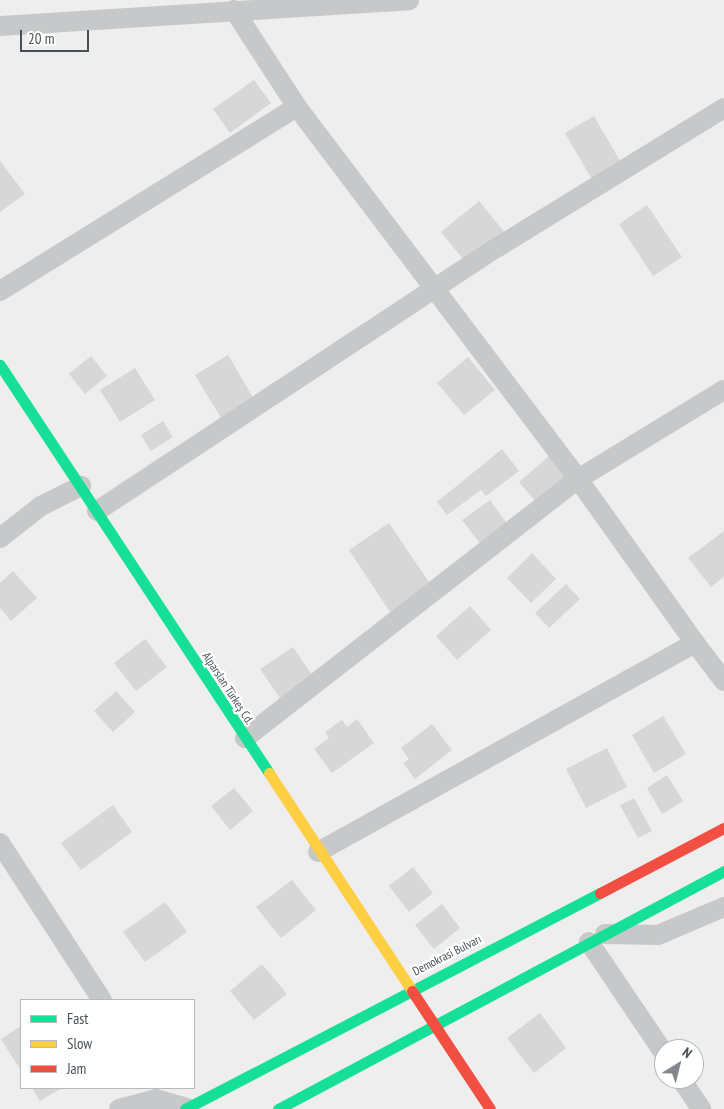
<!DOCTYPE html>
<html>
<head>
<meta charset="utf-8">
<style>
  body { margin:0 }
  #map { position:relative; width:724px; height:1109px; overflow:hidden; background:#eee; font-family:"PT Sans Narrow",sans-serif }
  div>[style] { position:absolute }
  .building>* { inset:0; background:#d7d7d8 }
  .street>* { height:20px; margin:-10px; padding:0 10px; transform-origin:10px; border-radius:10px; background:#c6c8c9 }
  .fast>* { height:11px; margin:-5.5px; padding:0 5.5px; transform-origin:5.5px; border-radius:5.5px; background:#16e098 }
  .slow>* { height:11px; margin:-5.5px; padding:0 5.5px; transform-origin:5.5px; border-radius:5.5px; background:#ffcf43 }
  .jam>* { height:11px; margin:-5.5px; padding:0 5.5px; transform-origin:5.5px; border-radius:5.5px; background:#f24e42 }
  span { translate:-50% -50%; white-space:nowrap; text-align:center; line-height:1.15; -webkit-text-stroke:4.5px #fff; paint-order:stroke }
  .street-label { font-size:12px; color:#475058 }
  .legend { position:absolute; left:20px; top:999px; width:175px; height:90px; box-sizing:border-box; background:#fff; border:1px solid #b5b9bc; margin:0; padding:6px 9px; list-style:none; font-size:15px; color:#475058 }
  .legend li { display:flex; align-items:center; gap:10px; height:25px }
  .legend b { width:25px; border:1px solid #b5b9bc }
  .north { position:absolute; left:654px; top:1039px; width:50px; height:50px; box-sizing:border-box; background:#fff; border:1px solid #b5b9bc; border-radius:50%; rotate:36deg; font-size:14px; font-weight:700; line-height:20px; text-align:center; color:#475058 }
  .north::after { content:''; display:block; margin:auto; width:18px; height:22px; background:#81878c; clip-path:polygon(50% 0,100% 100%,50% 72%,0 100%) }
  .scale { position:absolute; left:20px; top:30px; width:69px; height:22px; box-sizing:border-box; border:2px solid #475058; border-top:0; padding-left:6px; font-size:15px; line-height:18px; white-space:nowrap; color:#475058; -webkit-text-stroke:4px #fff; paint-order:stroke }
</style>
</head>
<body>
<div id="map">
  <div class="building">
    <i style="clip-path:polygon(254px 80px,271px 103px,230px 133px,213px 109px)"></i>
    <i style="clip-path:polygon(594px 116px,623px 166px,594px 183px,565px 133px)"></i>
    <i style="clip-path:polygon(0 161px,25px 194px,0 212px)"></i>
    <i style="clip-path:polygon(479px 201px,505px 233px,467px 264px,441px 232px)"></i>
    <i style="clip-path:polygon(647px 205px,682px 257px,653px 276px,619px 224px)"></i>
    <i style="clip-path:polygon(228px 355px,254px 399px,221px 418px,195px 375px)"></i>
    <i style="clip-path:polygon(91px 356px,107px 376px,85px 394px,69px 374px)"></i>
    <i style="clip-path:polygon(468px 357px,495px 390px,464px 415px,437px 383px)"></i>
    <i style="clip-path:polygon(135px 368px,155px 400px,120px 422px,100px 390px)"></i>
    <i style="clip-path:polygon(163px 421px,173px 437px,151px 451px,141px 435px)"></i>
    <i style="clip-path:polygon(502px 449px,519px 471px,486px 496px,481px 490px,447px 515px,437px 502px)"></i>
    <i style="clip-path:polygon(550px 455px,573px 480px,541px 508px,519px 482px)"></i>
    <i style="clip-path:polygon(490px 500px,511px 529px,484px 549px,462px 520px)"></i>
    <i style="clip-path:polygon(389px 523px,433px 588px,392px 615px,349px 550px)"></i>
    <i style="clip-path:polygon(724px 531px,724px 577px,711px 587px,688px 558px)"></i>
    <i style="clip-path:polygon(532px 553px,556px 579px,531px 603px,507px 578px)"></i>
    <i style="clip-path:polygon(13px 571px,37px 598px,11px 621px,0 608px,0 583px)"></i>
    <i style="clip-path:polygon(566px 584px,580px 599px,549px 628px,535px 613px)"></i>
    <i style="clip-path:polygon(470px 606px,491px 630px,457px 660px,436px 636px)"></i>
    <i style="clip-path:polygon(145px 639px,167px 667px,136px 691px,114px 663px)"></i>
    <i style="clip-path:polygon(293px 647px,315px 679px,282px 701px,260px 669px)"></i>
    <i style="clip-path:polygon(116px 691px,135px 712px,113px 732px,94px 711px)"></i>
    <i style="clip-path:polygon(663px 716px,686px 754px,654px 773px,632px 735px)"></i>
    <i style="clip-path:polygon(357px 719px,374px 743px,332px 773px,314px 749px,329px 738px,325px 732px,342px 720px,347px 727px)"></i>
    <i style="clip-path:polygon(432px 724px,452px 750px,415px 779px,403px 763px,409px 759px,401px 748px)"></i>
    <i style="clip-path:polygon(607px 748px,627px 787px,586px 808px,566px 769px)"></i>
    <i style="clip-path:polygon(667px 775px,683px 801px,662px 814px,647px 788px)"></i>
    <i style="clip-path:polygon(234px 788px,253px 811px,230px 830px,211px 806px)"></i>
    <i style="clip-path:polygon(634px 798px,652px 831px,638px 838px,620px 805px)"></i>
    <i style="clip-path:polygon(113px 805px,132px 832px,81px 870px,61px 843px)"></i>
    <i style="clip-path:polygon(413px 867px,433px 893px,409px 912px,389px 886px)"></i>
    <i style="clip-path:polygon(292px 880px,316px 910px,281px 938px,256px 907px)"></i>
    <i style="clip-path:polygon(165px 902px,187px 932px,145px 962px,123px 932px)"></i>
    <i style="clip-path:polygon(442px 904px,460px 928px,434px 949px,415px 925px)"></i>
    <i style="clip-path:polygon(262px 964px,287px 994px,254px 1020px,230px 991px)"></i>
    <i style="clip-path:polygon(540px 1013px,566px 1048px,534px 1073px,507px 1038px)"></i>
    <i style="clip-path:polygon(21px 1026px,21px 1071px,1px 1039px)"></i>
    <i style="clip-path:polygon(32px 1088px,62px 1088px,40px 1101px)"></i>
  </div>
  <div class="street">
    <i style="left:234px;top:10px;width:116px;rotate:57deg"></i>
    <i style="left:297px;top:107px;width:466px;rotate:52.9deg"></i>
    <i style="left:578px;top:479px;width:201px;rotate:54.5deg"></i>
    <i style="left:695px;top:643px;width:431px;rotate:151deg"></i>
    <i style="left:0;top:26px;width:410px;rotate:-3.6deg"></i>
    <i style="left:0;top:291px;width:349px;rotate:-31.8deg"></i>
    <i style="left:97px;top:511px;width:480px;rotate:-33.4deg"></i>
    <i style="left:498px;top:247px;width:265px;rotate:-31.6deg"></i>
    <i style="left:0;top:538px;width:52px;rotate:-38deg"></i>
    <i style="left:41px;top:506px;width:45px;rotate:-26.6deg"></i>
    <i style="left:695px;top:643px;width:48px;rotate:52.7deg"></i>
    <i style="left:245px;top:738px;width:422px;rotate:-37.9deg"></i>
    <i style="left:578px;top:479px;width:171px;rotate:-31.4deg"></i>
    <i style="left:0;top:843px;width:187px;rotate:57deg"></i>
    <i style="left:605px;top:934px;width:53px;rotate:1.1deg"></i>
    <i style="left:658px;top:935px;width:72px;rotate:-23deg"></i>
    <i style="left:589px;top:942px;width:134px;rotate:56deg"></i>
    <i style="left:681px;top:1079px;width:36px;rotate:56deg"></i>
    <i style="left:119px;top:1109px;width:38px;rotate:-15deg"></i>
    <i style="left:156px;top:1099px;width:32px;rotate:16deg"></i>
  </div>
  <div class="fast">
    <i style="left:0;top:365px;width:489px;rotate:56.6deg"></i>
    <i style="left:185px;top:1109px;width:468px;rotate:-27.5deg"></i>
    <i style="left:278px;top:1109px;width:506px;rotate:-28.09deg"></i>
  </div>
  <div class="slow">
    <i style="left:269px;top:773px;width:261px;rotate:56.7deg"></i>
  </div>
  <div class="jam">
    <i style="left:600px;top:893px;width:140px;rotate:-27.7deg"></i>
    <i style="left:412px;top:991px;width:141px;rotate:56.5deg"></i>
  </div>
  <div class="street-label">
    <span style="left:228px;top:688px;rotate:57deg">Alparslan Türkeş Cd.</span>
    <span style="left:447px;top:955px;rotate:-27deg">Demokrasi Bulvarı</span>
  </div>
  <ul class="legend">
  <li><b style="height:6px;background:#16e098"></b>Fast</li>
  <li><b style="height:6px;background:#ffcf43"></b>Slow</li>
  <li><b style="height:6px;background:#f24e42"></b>Jam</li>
  </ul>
  <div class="north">N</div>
  <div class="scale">20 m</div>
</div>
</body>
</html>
